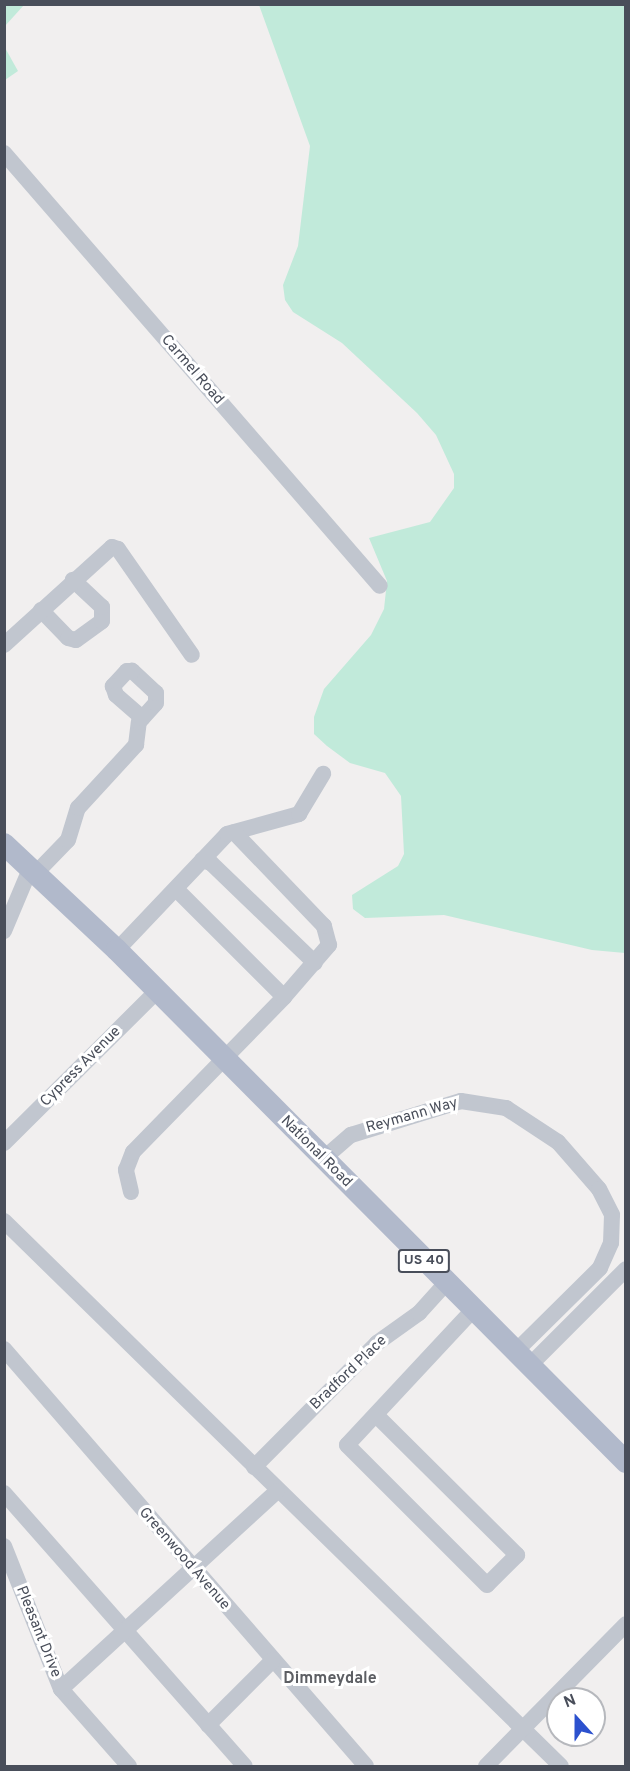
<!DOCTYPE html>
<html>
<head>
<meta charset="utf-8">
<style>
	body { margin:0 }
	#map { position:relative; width:630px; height:1771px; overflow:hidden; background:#f1efef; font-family:Overpass,sans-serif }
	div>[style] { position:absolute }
	.green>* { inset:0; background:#c1eada }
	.minor>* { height:16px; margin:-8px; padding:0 8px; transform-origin:8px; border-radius:8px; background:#c1c6cf }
	.major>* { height:22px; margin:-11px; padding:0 11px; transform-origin:11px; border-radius:11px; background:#b1b9cb }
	span { translate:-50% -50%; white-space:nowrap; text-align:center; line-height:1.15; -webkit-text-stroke:6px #fff; paint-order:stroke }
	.shield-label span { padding:2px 4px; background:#fff; border:2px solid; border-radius:4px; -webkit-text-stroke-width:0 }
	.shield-label { font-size:14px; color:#494e5a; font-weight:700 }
	.street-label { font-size:15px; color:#494e5a }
	.neighbourhood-label { font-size:16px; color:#5c5e63; font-weight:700 }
	.frame { position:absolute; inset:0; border:6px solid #494e5a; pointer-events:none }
	.north { position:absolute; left:546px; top:1687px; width:60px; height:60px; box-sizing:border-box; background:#fff; border:2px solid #b6b8bd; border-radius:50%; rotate:339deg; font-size:16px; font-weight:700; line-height:24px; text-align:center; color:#494e5a }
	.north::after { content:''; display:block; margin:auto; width:21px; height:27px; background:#2c51ce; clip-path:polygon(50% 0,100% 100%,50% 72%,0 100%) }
</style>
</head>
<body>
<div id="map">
	<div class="green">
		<div style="clip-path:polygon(5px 4px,24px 5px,5px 26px,4px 5px)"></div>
		<div style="clip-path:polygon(259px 5px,625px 5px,625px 953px,592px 950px,444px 915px,365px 918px,353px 909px,352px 895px,398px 866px,404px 854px,401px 796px,385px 773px,350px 763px,327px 746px,314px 734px,314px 717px,324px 689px,371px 635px,384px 609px,387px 581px,369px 538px,430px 522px,454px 488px,454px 474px,436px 435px,417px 413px,342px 343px,293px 312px,285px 300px,283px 285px,298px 246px,310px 146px)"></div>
		<div style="clip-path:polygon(4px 46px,18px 71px,5px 80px,4px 80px)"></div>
	</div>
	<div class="minor">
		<div style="left:4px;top:153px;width:573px;rotate:49.03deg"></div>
		<div style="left:41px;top:610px;width:39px;rotate:46deg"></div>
		<div style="left:68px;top:638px;width:8px;rotate:14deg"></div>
		<div style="left:76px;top:640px;width:32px;rotate:-36deg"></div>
		<div style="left:102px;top:621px;width:14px;rotate:-90deg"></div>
		<div style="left:102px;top:607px;width:40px;rotate:-137deg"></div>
		<div style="left:4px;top:645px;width:146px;rotate:-42.2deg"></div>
		<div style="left:112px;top:547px;width:6px;rotate:18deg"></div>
		<div style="left:118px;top:549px;width:129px;rotate:55.1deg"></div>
		<div style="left:202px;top:860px;width:9px;rotate:18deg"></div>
		<div style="left:211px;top:863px;width:144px;rotate:43.9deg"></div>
		<div style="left:35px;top:874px;width:47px;rotate:-45.9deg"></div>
		<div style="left:68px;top:840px;width:34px;rotate:-73deg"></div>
		<div style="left:78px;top:808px;width:86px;rotate:-47.4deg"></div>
		<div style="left:136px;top:745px;width:23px;rotate:-83deg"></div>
		<div style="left:139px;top:722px;width:25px;rotate:-48deg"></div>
		<div style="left:156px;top:703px;width:10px;rotate:-90deg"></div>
		<div style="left:156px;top:693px;width:33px;rotate:-137deg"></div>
		<div style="left:132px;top:671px;width:5px;rotate:180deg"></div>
		<div style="left:127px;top:671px;width:21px;rotate:133deg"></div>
		<div style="left:113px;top:686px;width:9px;rotate:72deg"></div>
		<div style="left:116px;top:695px;width:35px;rotate:41deg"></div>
		<div style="left:176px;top:889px;width:153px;rotate:45deg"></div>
		<div style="left:4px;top:931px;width:67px;rotate:-67.2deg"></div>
		<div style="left:117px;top:950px;width:160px;rotate:-46.5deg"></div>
		<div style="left:227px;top:834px;width:75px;rotate:-15.5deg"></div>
		<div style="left:299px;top:814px;width:47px;rotate:-59deg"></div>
		<div style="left:4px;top:1143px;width:216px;rotate:-44.8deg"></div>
		<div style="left:323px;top:1159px;width:37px;rotate:-41deg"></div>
		<div style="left:351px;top:1135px;width:115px;rotate:-17.2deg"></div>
		<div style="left:461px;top:1101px;width:46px;rotate:8.8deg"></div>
		<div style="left:506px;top:1108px;width:62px;rotate:33.2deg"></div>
		<div style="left:558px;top:1142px;width:62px;rotate:48.9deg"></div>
		<div style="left:599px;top:1189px;width:29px;rotate:63deg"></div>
		<div style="left:612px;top:1215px;width:28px;rotate:92deg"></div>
		<div style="left:611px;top:1243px;width:27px;rotate:114deg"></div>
		<div style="left:600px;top:1268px;width:120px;rotate:135.3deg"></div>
		<div style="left:131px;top:1192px;width:23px;rotate:-103deg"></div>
		<div style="left:126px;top:1170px;width:19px;rotate:-69deg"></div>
		<div style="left:133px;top:1152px;width:216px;rotate:-45.7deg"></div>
		<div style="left:284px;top:997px;width:69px;rotate:-49.1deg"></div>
		<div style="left:329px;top:945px;width:20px;rotate:-105deg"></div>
		<div style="left:324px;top:926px;width:130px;rotate:-133.8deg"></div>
		<div style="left:4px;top:1221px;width:779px;rotate:44.38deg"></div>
		<div style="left:4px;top:1349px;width:552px;rotate:49.04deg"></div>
		<div style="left:529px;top:1366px;width:137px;rotate:-45deg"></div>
		<div style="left:376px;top:1415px;width:199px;rotate:44.8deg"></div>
		<div style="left:517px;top:1555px;width:42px;rotate:135deg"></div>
		<div style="left:487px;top:1585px;width:198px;rotate:-135deg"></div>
		<div style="left:347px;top:1445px;width:185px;rotate:-47deg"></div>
		<div style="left:254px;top:1467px;width:175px;rotate:-45.2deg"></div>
		<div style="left:377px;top:1343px;width:52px;rotate:-35.5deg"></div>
		<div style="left:419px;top:1313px;width:40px;rotate:-48deg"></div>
		<div style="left:4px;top:1493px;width:364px;rotate:48.6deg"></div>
		<div style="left:4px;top:1546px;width:154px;rotate:68.3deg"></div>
		<div style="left:61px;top:1689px;width:103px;rotate:48.6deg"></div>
		<div style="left:61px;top:1689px;width:293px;rotate:-42.5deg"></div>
		<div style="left:208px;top:1725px;width:92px;rotate:-45deg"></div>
		<div style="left:486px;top:1766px;width:199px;rotate:-45.4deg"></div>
	</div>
	<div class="major">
		<div style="left:4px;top:844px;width:155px;rotate:43.2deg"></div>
		<div style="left:117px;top:950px;width:722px;rotate:45.17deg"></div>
	</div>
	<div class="shield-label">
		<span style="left:424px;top:1261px">US 40</span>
	</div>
	<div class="street-label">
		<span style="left:192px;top:370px;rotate:49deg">Carmel Road</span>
		<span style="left:81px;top:1067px;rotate:-45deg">Cypress Avenue</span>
		<span style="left:412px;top:1116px;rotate:-16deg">Reymann Way</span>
		<span style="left:316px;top:1152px;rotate:45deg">National Road</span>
		<span style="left:349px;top:1373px;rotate:-44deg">Bradford Place</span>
		<span style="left:184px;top:1559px;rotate:49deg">Greenwood Avenue</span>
		<span style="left:38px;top:1632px;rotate:68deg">Pleasant Drive</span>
	</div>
	<div class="neighbourhood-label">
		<span style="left:330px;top:1679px">Dimmeydale</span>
	</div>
	<div class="frame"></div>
	<div class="north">N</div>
</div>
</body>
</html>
